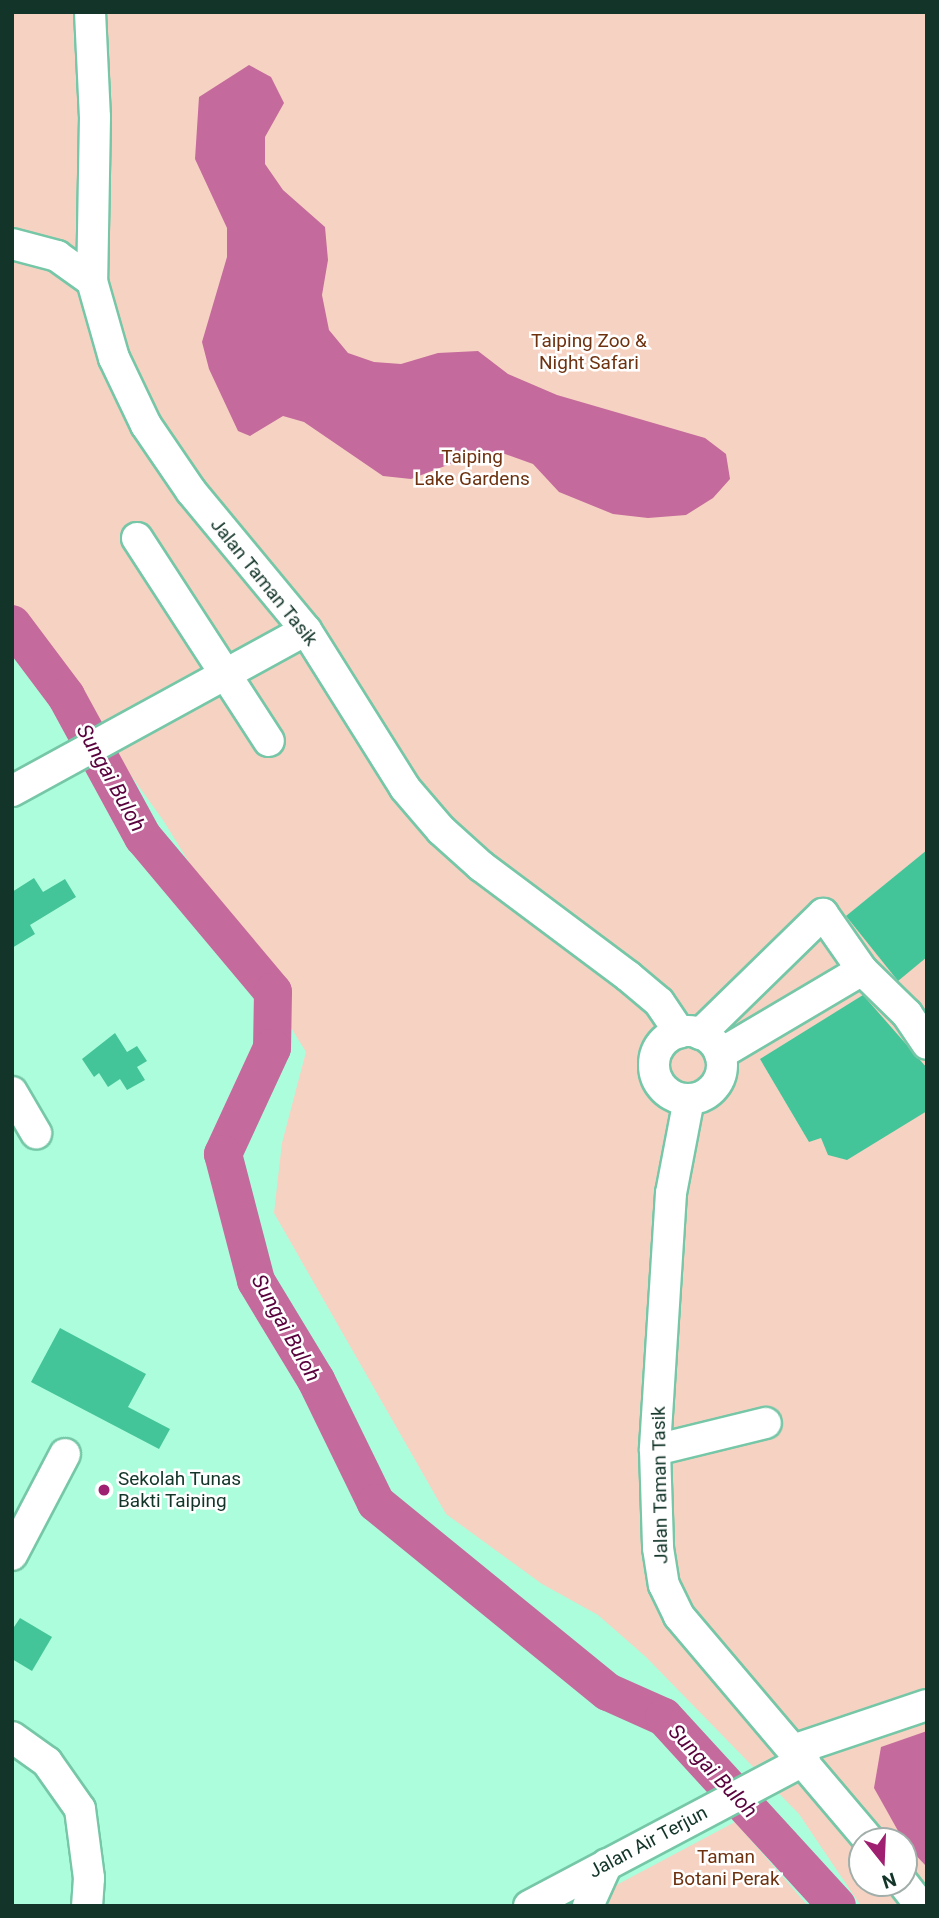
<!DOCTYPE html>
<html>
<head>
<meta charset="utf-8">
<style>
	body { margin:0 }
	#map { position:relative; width:939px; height:1918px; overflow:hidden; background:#acfddc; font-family:Roboto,sans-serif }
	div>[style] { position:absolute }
	.green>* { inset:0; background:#f6d2c2 }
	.water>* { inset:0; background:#c46a9c }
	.river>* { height:38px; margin:-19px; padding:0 19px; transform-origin:19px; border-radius:19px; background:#c46a9c }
	.building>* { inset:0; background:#44c599 }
	.roads { filter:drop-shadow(2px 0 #76c7a7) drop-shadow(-2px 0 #76c7a7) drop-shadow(0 2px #76c7a7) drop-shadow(0 -2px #76c7a7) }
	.minor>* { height:30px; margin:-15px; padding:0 15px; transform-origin:15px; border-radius:15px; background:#fff }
	.minor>.ring { margin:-15px; padding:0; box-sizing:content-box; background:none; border:30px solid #fff; border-radius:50% }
	.dots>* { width:19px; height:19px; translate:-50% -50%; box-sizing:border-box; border:4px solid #fff; border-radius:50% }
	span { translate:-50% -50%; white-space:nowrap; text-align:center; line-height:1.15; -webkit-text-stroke:5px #fff; paint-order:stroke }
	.park-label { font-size:19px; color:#6e3210 }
	.street-label { font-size:19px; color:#133529 }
	.poi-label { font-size:19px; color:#133529 }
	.left { translate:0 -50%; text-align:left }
	.water-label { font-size:21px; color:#59023d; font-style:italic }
	.frame { position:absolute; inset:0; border:14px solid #133529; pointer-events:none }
	.north { position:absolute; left:848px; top:1827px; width:70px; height:70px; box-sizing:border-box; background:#fff; border:2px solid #a1aea9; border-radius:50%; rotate:162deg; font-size:19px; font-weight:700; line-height:28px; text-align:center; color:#133529 }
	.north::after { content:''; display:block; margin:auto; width:24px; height:32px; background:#9f1f71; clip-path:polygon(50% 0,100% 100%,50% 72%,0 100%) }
</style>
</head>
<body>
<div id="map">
	<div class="green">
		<div style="clip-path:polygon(evenodd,12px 12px,927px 12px,927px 1906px,861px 1906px,799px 1814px,646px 1657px,598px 1615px,542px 1584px,446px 1514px,274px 1213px,282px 1143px,306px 1052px,163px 820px,12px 610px,12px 12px,862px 1841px,904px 1841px,904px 1883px,862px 1883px,862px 1841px)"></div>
		<div style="clip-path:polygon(735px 1822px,808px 1906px,577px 1906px)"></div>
	</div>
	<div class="water">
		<div style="clip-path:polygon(249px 65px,271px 77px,284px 103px,265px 137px,265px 164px,283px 190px,325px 227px,328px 260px,322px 295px,329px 330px,348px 353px,374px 362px,401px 364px,438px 353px,478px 351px,508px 374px,557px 395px,705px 438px,726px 454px,730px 479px,713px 498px,686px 515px,648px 518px,613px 514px,559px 492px,533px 464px,505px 454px,484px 451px,411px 479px,383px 476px,304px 422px,283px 416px,250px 436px,238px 431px,209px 369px,202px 342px,227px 257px,227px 228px,195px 159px,199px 97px)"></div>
		<div style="clip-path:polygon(927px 1731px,927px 1867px,906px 1845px,874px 1788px,881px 1747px)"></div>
	</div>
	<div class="river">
		<div style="left:12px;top:624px;width:90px;rotate:53.1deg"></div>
		<div style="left:66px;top:696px;width:161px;rotate:61.4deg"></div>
		<div style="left:143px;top:837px;width:202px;rotate:50deg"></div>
		<div style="left:273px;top:992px;width:56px;rotate:91deg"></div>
		<div style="left:272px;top:1048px;width:117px;rotate:114.8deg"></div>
		<div style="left:223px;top:1154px;width:131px;rotate:75.4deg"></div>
		<div style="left:256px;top:1281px;width:116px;rotate:58.8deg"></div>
		<div style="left:316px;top:1380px;width:137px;rotate:64deg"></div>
		<div style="left:376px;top:1503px;width:299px;rotate:39.2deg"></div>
		<div style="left:608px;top:1692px;width:61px;rotate:24.1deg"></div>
		<div style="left:664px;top:1717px;width:256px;rotate:47.5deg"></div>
	</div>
	<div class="building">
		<div style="clip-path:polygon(927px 850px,927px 957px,898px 981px,846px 916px)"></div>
		<div style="clip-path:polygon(34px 878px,43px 892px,65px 879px,76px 897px,30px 925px,35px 934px,12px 948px,12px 892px)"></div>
		<div style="clip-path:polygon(863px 995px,927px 1068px,927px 1111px,847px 1160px,828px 1155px,821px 1138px,809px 1142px,760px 1059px)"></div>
		<div style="clip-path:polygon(115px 1033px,127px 1052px,137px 1046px,147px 1061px,137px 1067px,145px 1080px,127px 1090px,120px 1079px,108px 1087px,99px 1073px,94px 1077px,82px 1059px)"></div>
		<div style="clip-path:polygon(60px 1328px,146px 1374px,128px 1407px,170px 1429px,159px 1449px,31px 1382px)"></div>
		<div style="clip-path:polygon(20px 1618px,52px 1637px,32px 1671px,12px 1659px,12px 1630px)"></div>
	</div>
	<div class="roads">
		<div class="minor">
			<div style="left:90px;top:12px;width:105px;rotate:87.3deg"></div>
			<div style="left:95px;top:117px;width:164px;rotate:91deg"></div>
			<div style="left:92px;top:281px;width:80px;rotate:74.1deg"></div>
			<div style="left:114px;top:358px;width:74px;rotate:64.5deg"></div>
			<div style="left:146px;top:425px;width:80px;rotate:55.7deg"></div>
			<div style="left:191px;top:491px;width:180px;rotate:50.4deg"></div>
			<div style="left:306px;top:630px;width:186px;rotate:57.9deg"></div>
			<div style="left:405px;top:788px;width:55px;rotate:49.4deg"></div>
			<div style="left:441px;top:830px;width:54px;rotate:42deg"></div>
			<div style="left:481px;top:866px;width:184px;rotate:36.8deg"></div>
			<div style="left:628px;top:976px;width:40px;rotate:40deg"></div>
			<div style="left:659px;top:1002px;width:37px;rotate:56deg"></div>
			<div style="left:12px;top:244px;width:47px;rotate:14.9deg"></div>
			<div style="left:57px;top:256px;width:43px;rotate:35.5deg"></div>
			<div style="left:137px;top:538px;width:242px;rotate:57deg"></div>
			<div style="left:12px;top:791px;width:335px;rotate:-28.7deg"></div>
			<div class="ring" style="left:654px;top:1031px;width:38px;height:38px"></div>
			<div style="left:700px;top:1034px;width:172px;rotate:-44.3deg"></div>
			<div style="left:823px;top:914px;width:68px;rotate:55.1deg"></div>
			<div style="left:720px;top:1054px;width:165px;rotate:-30.6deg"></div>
			<div style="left:862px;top:970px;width:63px;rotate:44.4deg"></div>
			<div style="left:907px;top:1014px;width:36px;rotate:56deg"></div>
			<div style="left:12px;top:1092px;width:48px;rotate:59.7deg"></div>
			<div style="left:689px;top:1099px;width:96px;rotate:100.8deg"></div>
			<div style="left:671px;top:1193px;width:257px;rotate:93.6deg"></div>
			<div style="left:655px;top:1450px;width:98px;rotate:88.2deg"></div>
			<div style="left:658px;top:1548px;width:37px;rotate:81deg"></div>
			<div style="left:664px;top:1585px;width:34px;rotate:64deg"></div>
			<div style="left:679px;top:1616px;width:295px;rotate:49.7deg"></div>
			<div style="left:655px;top:1450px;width:114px;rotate:-13.7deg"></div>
			<div style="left:12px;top:1555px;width:114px;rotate:-62.3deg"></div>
			<div style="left:12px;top:1737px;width:43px;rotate:35.5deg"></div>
			<div style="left:47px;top:1762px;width:57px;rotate:54.9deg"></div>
			<div style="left:80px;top:1809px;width:70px;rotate:82.6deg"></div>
			<div style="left:89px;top:1878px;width:28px;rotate:94deg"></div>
			<div style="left:796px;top:1749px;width:138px;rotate:-18.6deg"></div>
			<div style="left:903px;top:1883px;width:29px;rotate:52deg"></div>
			<div style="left:529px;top:1906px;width:312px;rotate:-27.9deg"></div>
			<div style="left:588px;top:1906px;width:46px;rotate:-65.7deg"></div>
		</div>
	</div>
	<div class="dots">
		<div style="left:104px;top:1490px;background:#9f1f71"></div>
	</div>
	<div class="park-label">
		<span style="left:589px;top:352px">Taiping Zoo &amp;<br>Night Safari</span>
		<span style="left:472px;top:468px">Taiping<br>Lake Gardens</span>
		<span style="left:726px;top:1868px">Taman<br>Botani Perak</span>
	</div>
	<div class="street-label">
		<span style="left:264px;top:582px;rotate:51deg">Jalan Taman Tasik</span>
		<span style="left:660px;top:1485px;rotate:-91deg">Jalan Taman Tasik</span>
		<span style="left:648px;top:1842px;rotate:-28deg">Jalan Air Terjun</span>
	</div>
	<div class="poi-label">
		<span class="left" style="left:118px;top:1490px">Sekolah Tunas<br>Bakti Taiping</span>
	</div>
	<div class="water-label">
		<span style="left:111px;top:778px;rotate:61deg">Sungai Buloh</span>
		<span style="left:286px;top:1328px;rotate:61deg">Sungai Buloh</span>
		<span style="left:713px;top:1771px;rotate:47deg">Sungai Buloh</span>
	</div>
	<div class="frame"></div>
	<div class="north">N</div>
</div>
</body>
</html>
